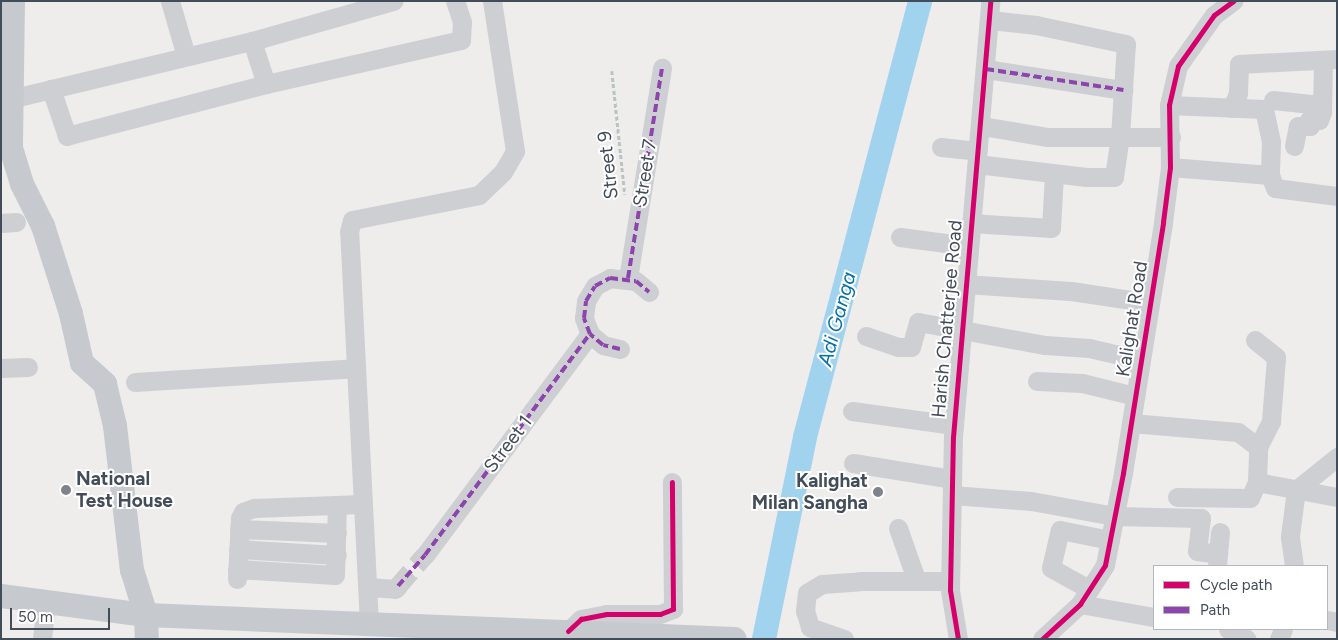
<!DOCTYPE html>
<html>
<head>
<meta charset="utf-8">
<style>
	body { margin:0 }
	#map { position:relative; width:1338px; height:640px; overflow:hidden; background:#eeedec; font-family:Figtree,sans-serif }
	div>[style] { position:absolute }
	.river>* { height:24px; margin:-12px; padding:0 12px; transform-origin:12px; border-radius:12px; background:#a2d3ee }
	.minor-tunnel>* { height:19px; margin-top:-9.5px; transform-origin:0; background:repeating-linear-gradient(90deg,#cccdcf 0 19px,transparent 0 28px) }
	.path>* { height:2.5px; margin-top:-1.25px; transform-origin:0; background:repeating-linear-gradient(90deg,#b7c4c2 0 4px,transparent 0 6.5px) }
	.minor>* { height:19px; margin:-9.5px; padding:0 9.5px; transform-origin:9.5px; border-radius:9.5px; background:#cdcfd2 }
	.major>* { height:24px; margin:-12px; padding:0 12px; transform-origin:12px; border-radius:12px; background:#c6c9ce }
	.quiet>* { height:4px; margin-top:-2px; transform-origin:0; background:repeating-linear-gradient(90deg,#8e44ad 0 8px,transparent 0 12px) }
	.cycleway>* { height:5px; margin:-2.5px; padding:0 2.5px; transform-origin:2.5px; border-radius:2.5px; background:#d6006c }
	.dots>* { width:14px; height:14px; translate:-50% -50%; box-sizing:border-box; border:2px solid #fff; border-radius:50% }
	span { translate:-50% -50%; white-space:nowrap; text-align:center; line-height:1.15; -webkit-text-stroke:4px #fff; paint-order:stroke }
	.street-label { font-size:19px; color:#434c59 }
	.poi-label { font-size:19px; color:#434c59; font-weight:700 }
	.left { translate:0 -50%; text-align:left }
	.right { translate:-100% -50%; text-align:right }
	.water-label { font-size:20px; color:#0670a9; font-style:italic }
	.frame { position:absolute; inset:0; border:2px solid #434c59; pointer-events:none }
	.legend { position:absolute; left:1153px; top:565px; width:175px; height:65px; box-sizing:border-box; background:#fff; border:1px solid #b4b7bd; margin:0; padding:6px 9px; list-style:none; font-size:15px; color:#434c59 }
	.legend li { display:flex; align-items:center; gap:10px; height:25px }
	.legend b { width:25px; border:1px solid #b4b7bd }
	.scale { position:absolute; left:10px; top:608px; width:100px; height:22px; box-sizing:border-box; border:2px solid #434c59; border-top:0; padding-left:6px; font-size:15px; line-height:18px; white-space:nowrap; color:#434c59; -webkit-text-stroke:4px #fff; paint-order:stroke }
</style>
</head>
<body>
<div id="map">
	<div class="river">
		<div style="left:764px;top:639px;width:206px;rotate:-78.5deg"></div>
		<div style="left:805px;top:437px;width:451px;rotate:-75.2deg"></div>
	</div>
	<div class="minor-tunnel">
		<div style="left:398px;top:586px;width:41px;rotate:-48.9deg"></div>
	</div>
	<div class="path">
		<div style="left:612px;top:71px;width:124px;rotate:84deg"></div>
	</div>
	<div class="minor">
		<div style="left:170px;top:1px;width:57px;rotate:73.8deg"></div>
		<div style="left:252px;top:41px;width:147px;rotate:-15.8deg"></div>
		<div style="left:986px;top:69px;width:139px;rotate:8.7deg"></div>
		<div style="left:266px;top:84px;width:200px;rotate:-12.7deg"></div>
		<div style="left:461px;top:40px;width:18px;rotate:-87deg"></div>
		<div style="left:462px;top:22px;width:22px;rotate:-108deg"></div>
		<div style="left:10px;top:99px;width:249px;rotate:-13.5deg"></div>
		<div style="left:252px;top:41px;width:45px;rotate:72deg"></div>
		<div style="left:266px;top:84px;width:206px;rotate:165.4deg"></div>
		<div style="left:67px;top:136px;width:50px;rotate:-108.8deg"></div>
		<div style="left:1273px;top:100px;width:48px;rotate:5.9deg"></div>
		<div style="left:1169px;top:105px;width:95px;rotate:2.4deg"></div>
		<div style="left:1264px;top:109px;width:34px;rotate:78deg"></div>
		<div style="left:1271px;top:142px;width:33px;rotate:92deg"></div>
		<div style="left:1232px;top:108px;width:16px;rotate:-68deg"></div>
		<div style="left:1238px;top:93px;width:29px;rotate:-88deg"></div>
		<div style="left:1239px;top:64px;width:98px;rotate:-2.9deg"></div>
		<div style="left:982px;top:126px;width:67px;rotate:9.5deg"></div>
		<div style="left:1048px;top:137px;width:123px"></div>
		<div style="left:1294px;top:146px;width:20px;rotate:-79deg"></div>
		<div style="left:1298px;top:126px;width:12px"></div>
		<div style="left:1310px;top:126px;width:6px;rotate:-99deg"></div>
		<div style="left:1309px;top:120px;width:10px"></div>
		<div style="left:1319px;top:120px;width:9px;rotate:-69deg"></div>
		<div style="left:1322px;top:112px;width:52px;rotate:-88.9deg"></div>
		<div style="left:941px;top:147px;width:37px;rotate:6deg"></div>
		<div style="left:977px;top:164px;width:110px;rotate:6.8deg"></div>
		<div style="left:1086px;top:177px;width:28px"></div>
		<div style="left:1114px;top:177px;width:41px;rotate:-81.7deg"></div>
		<div style="left:1120px;top:136px;width:92px;rotate:-86.3deg"></div>
		<div style="left:1126px;top:44px;width:92px;rotate:-168.1deg"></div>
		<div style="left:1036px;top:25px;width:46px;rotate:-173.8deg"></div>
		<div style="left:1170px;top:167px;width:100px;rotate:4.6deg"></div>
		<div style="left:1270px;top:175px;width:14px;rotate:69deg"></div>
		<div style="left:1275px;top:188px;width:63px;rotate:7.4deg"></div>
		<div style="left:1px;top:223px;width:15px;rotate:-4deg"></div>
		<div style="left:970px;top:223px;width:81px;rotate:3.5deg"></div>
		<div style="left:1051px;top:228px;width:54px;rotate:-86.8deg"></div>
		<div style="left:900px;top:237px;width:69px;rotate:7.5deg"></div>
		<div style="left:628px;top:278px;width:213px;rotate:-80.8deg"></div>
		<div style="left:965px;top:284px;width:106px;rotate:3.8deg"></div>
		<div style="left:1071px;top:291px;width:80px;rotate:8.6deg"></div>
		<div style="left:866px;top:336px;width:34px;rotate:19deg"></div>
		<div style="left:898px;top:347px;width:13px"></div>
		<div style="left:911px;top:347px;width:26px;rotate:-74deg"></div>
		<div style="left:918px;top:322px;width:129px;rotate:10.3deg"></div>
		<div style="left:1045px;top:345px;width:44px;rotate:3.9deg"></div>
		<div style="left:1089px;top:348px;width:53px;rotate:13deg"></div>
		<div style="left:620px;top:349px;width:17px;rotate:-167deg"></div>
		<div style="left:603px;top:345px;width:17px;rotate:-140deg"></div>
		<div style="left:590px;top:334px;width:17px;rotate:-111deg"></div>
		<div style="left:584px;top:318px;width:17px;rotate:-83deg"></div>
		<div style="left:586px;top:301px;width:17px;rotate:-59deg"></div>
		<div style="left:595px;top:286px;width:17px;rotate:-28deg"></div>
		<div style="left:610px;top:278px;width:26px;rotate:7deg"></div>
		<div style="left:636px;top:281px;width:17px;rotate:40deg"></div>
		<div style="left:1px;top:368px;width:27px;rotate:-2deg"></div>
		<div style="left:1037px;top:381px;width:45px;rotate:2.5deg"></div>
		<div style="left:1082px;top:383px;width:55px;rotate:13.8deg"></div>
		<div style="left:135px;top:382px;width:220px;rotate:-3.6deg"></div>
		<div style="left:852px;top:411px;width:103px;rotate:7.8deg"></div>
		<div style="left:1131px;top:423px;width:107px;rotate:4.8deg"></div>
		<div style="left:1238px;top:432px;width:25px;rotate:37deg"></div>
		<div style="left:853px;top:463px;width:100px;rotate:9.2deg"></div>
		<div style="left:1257px;top:482px;width:81px;rotate:10.6deg"></div>
		<div style="left:952px;top:495px;width:79px;rotate:4.3deg"></div>
		<div style="left:1031px;top:501px;width:84px;rotate:10.2deg"></div>
		<div style="left:1114px;top:516px;width:87px;rotate:1.3deg"></div>
		<div style="left:1201px;top:518px;width:33px;rotate:97deg"></div>
		<div style="left:1197px;top:551px;width:21px;rotate:8deg"></div>
		<div style="left:1177px;top:497px;width:73px;rotate:0.8deg"></div>
		<div style="left:1250px;top:498px;width:17px;rotate:-66deg"></div>
		<div style="left:1257px;top:482px;width:35px;rotate:-88deg"></div>
		<div style="left:1258px;top:447px;width:29px;rotate:-63deg"></div>
		<div style="left:1271px;top:421px;width:64px;rotate:-85.5deg"></div>
		<div style="left:1276px;top:357px;width:27px;rotate:-141deg"></div>
		<div style="left:898px;top:528px;width:54px;rotate:70.6deg"></div>
		<div style="left:239px;top:529px;width:98px;rotate:2.3deg"></div>
		<div style="left:238px;top:549px;width:99px;rotate:3.5deg"></div>
		<div style="left:425px;top:555px;width:276px;rotate:-53.3deg"></div>
		<div style="left:1217px;top:566px;width:34px;rotate:-85deg"></div>
		<div style="left:1294px;top:566px;width:30px;rotate:-98deg"></div>
		<div style="left:1290px;top:536px;width:46px;rotate:-82.6deg"></div>
		<div style="left:1296px;top:490px;width:53px;rotate:-38.8deg"></div>
		<div style="left:237px;top:569px;width:98px;rotate:3.5deg"></div>
		<div style="left:335px;top:575px;width:70px;rotate:-88.4deg"></div>
		<div style="left:237px;top:579px;width:61px;rotate:-87.2deg"></div>
		<div style="left:240px;top:518px;width:7px;rotate:-63deg"></div>
		<div style="left:243px;top:512px;width:12px;rotate:-20deg"></div>
		<div style="left:254px;top:508px;width:108px;rotate:-2.1deg"></div>
		<div style="left:368px;top:587px;width:27px;rotate:4deg"></div>
		<div style="left:395px;top:589px;width:4px;rotate:-45deg"></div>
		<div style="left:1089px;top:589px;width:43px;rotate:-151.1deg"></div>
		<div style="left:1051px;top:568px;width:39px;rotate:-77deg"></div>
		<div style="left:1060px;top:530px;width:51px;rotate:11.3deg"></div>
		<div style="left:1080px;top:604px;width:75px;rotate:10deg"></div>
		<div style="left:1327px;top:620px;width:10px;rotate:11deg"></div>
		<div style="left:369px;top:623px;width:392px;rotate:-92.9deg"></div>
		<div style="left:349px;top:232px;width:12px;rotate:-76deg"></div>
		<div style="left:352px;top:220px;width:129px;rotate:-11.1deg"></div>
		<div style="left:479px;top:195px;width:33px;rotate:-44deg"></div>
		<div style="left:503px;top:172px;width:24px;rotate:-60deg"></div>
		<div style="left:515px;top:151px;width:152px;rotate:-98.7deg"></div>
		<div style="left:1228px;top:629px;width:21px;rotate:28deg"></div>
		<div style="left:568px;top:631px;width:18px;rotate:-43deg"></div>
		<div style="left:581px;top:619px;width:26px;rotate:-11deg"></div>
		<div style="left:607px;top:614px;width:53px"></div>
		<div style="left:660px;top:614px;width:14px;rotate:-21deg"></div>
		<div style="left:673px;top:609px;width:127px;rotate:-90.5deg"></div>
		<div style="left:42px;top:639px;width:29px;rotate:-84deg"></div>
		<div style="left:844px;top:639px;width:36px;rotate:-161deg"></div>
		<div style="left:810px;top:627px;width:17px;rotate:-107deg"></div>
		<div style="left:805px;top:611px;width:18px;rotate:-84deg"></div>
		<div style="left:807px;top:593px;width:17px;rotate:-31deg"></div>
		<div style="left:822px;top:584px;width:39px;rotate:-4deg"></div>
		<div style="left:861px;top:581px;width:89px"></div>
		<div style="left:958px;top:639px;width:50px;rotate:-99.3deg"></div>
		<div style="left:950px;top:590px;width:153px;rotate:-88.9deg"></div>
		<div style="left:953px;top:437px;width:438px;rotate:-85.1deg"></div>
		<div style="left:1042px;top:639px;width:52px;rotate:-42.6deg"></div>
		<div style="left:1080px;top:604px;width:46px;rotate:-57.3deg"></div>
		<div style="left:1105px;top:565px;width:94px;rotate:-78.9deg"></div>
		<div style="left:1123px;top:473px;width:254px;rotate:-80.9deg"></div>
		<div style="left:1163px;top:222px;width:55px;rotate:-82.7deg"></div>
		<div style="left:1170px;top:167px;width:62px;rotate:-90.9deg"></div>
		<div style="left:1169px;top:105px;width:40px;rotate:-77deg"></div>
		<div style="left:1178px;top:66px;width:62px;rotate:-54.8deg"></div>
		<div style="left:1214px;top:15px;width:24px;rotate:-36deg"></div>
		<div style="left:1279px;top:639px;width:11px;rotate:-68deg"></div>
	</div>
	<div class="major">
		<div style="left:13px;top:1px;width:147px;rotate:90.8deg"></div>
		<div style="left:11px;top:148px;width:38px;rotate:73deg"></div>
		<div style="left:22px;top:184px;width:47px;rotate:63.4deg"></div>
		<div style="left:43px;top:226px;width:92px;rotate:72.3deg"></div>
		<div style="left:71px;top:314px;width:50px;rotate:77.3deg"></div>
		<div style="left:82px;top:363px;width:31px;rotate:42deg"></div>
		<div style="left:105px;top:384px;width:43px;rotate:76.6deg"></div>
		<div style="left:115px;top:426px;width:145px;rotate:83.3deg"></div>
		<div style="left:132px;top:570px;width:47px;rotate:72.7deg"></div>
		<div style="left:146px;top:615px;width:24px;rotate:88deg"></div>
		<div style="left:1px;top:596px;width:146px;rotate:7.5deg"></div>
		<div style="left:146px;top:615px;width:589px;rotate:2.33deg"></div>
	</div>
	<div class="quiet">
		<div style="left:986px;top:69px;width:139px;rotate:8.7deg"></div>
		<div style="left:628px;top:278px;width:213px;rotate:-80.8deg"></div>
		<div style="left:620px;top:349px;width:17px;rotate:-167deg"></div>
		<div style="left:603px;top:345px;width:17px;rotate:-140deg"></div>
		<div style="left:590px;top:334px;width:17px;rotate:-111deg"></div>
		<div style="left:584px;top:318px;width:17px;rotate:-83deg"></div>
		<div style="left:586px;top:301px;width:17px;rotate:-59deg"></div>
		<div style="left:595px;top:286px;width:17px;rotate:-28deg"></div>
		<div style="left:610px;top:278px;width:26px;rotate:7deg"></div>
		<div style="left:636px;top:281px;width:17px;rotate:40deg"></div>
		<div style="left:398px;top:586px;width:41px;rotate:-48.9deg"></div>
		<div style="left:425px;top:555px;width:276px;rotate:-53.3deg"></div>
	</div>
	<div class="cycleway">
		<div style="left:568px;top:631px;width:18px;rotate:-43deg"></div>
		<div style="left:581px;top:619px;width:26px;rotate:-11deg"></div>
		<div style="left:607px;top:614px;width:53px"></div>
		<div style="left:660px;top:614px;width:14px;rotate:-21deg"></div>
		<div style="left:673px;top:609px;width:127px;rotate:-90.5deg"></div>
		<div style="left:958px;top:639px;width:50px;rotate:-99.3deg"></div>
		<div style="left:950px;top:590px;width:153px;rotate:-88.9deg"></div>
		<div style="left:953px;top:437px;width:438px;rotate:-85.1deg"></div>
		<div style="left:1042px;top:639px;width:52px;rotate:-42.6deg"></div>
		<div style="left:1080px;top:604px;width:46px;rotate:-57.3deg"></div>
		<div style="left:1105px;top:565px;width:94px;rotate:-78.9deg"></div>
		<div style="left:1123px;top:473px;width:254px;rotate:-80.9deg"></div>
		<div style="left:1163px;top:222px;width:55px;rotate:-82.7deg"></div>
		<div style="left:1170px;top:167px;width:62px;rotate:-90.9deg"></div>
		<div style="left:1169px;top:105px;width:40px;rotate:-77deg"></div>
		<div style="left:1178px;top:66px;width:62px;rotate:-54.8deg"></div>
		<div style="left:1214px;top:15px;width:24px;rotate:-36deg"></div>
	</div>
	<div class="dots">
		<div style="left:66px;top:490px;background:#7f848c"></div>
		<div style="left:878px;top:492px;background:#7f848c"></div>
	</div>
	<div class="street-label">
		<span style="left:608px;top:165px;rotate:-96deg">Street 9</span>
		<span style="left:645px;top:173px;rotate:-81deg">Street 7</span>
		<span style="left:947px;top:319px;rotate:-85deg">Harish Chatterjee Road</span>
		<span style="left:1132px;top:319px;rotate:-81deg">Kalighat Road</span>
		<span style="left:508px;top:444px;rotate:-53deg">Street 1</span>
	</div>
	<div class="poi-label">
		<span class="left" style="left:76px;top:490px">National<br>Test House</span>
		<span class="right" style="left:868px;top:492px">Kalighat<br>Milan Sangha</span>
	</div>
	<div class="water-label">
		<span style="left:837px;top:319px;rotate:-75deg">Adi Ganga</span>
	</div>
	<div class="frame"></div>
	<ul class="legend">
	<li><b style="height:6px;background:#d6006c"></b>Cycle path</li>
	<li><b style="height:6px;background:#8e44ad"></b>Path</li>
	</ul>
	<div class="scale">50 m</div>
</div>
</body>
</html>
